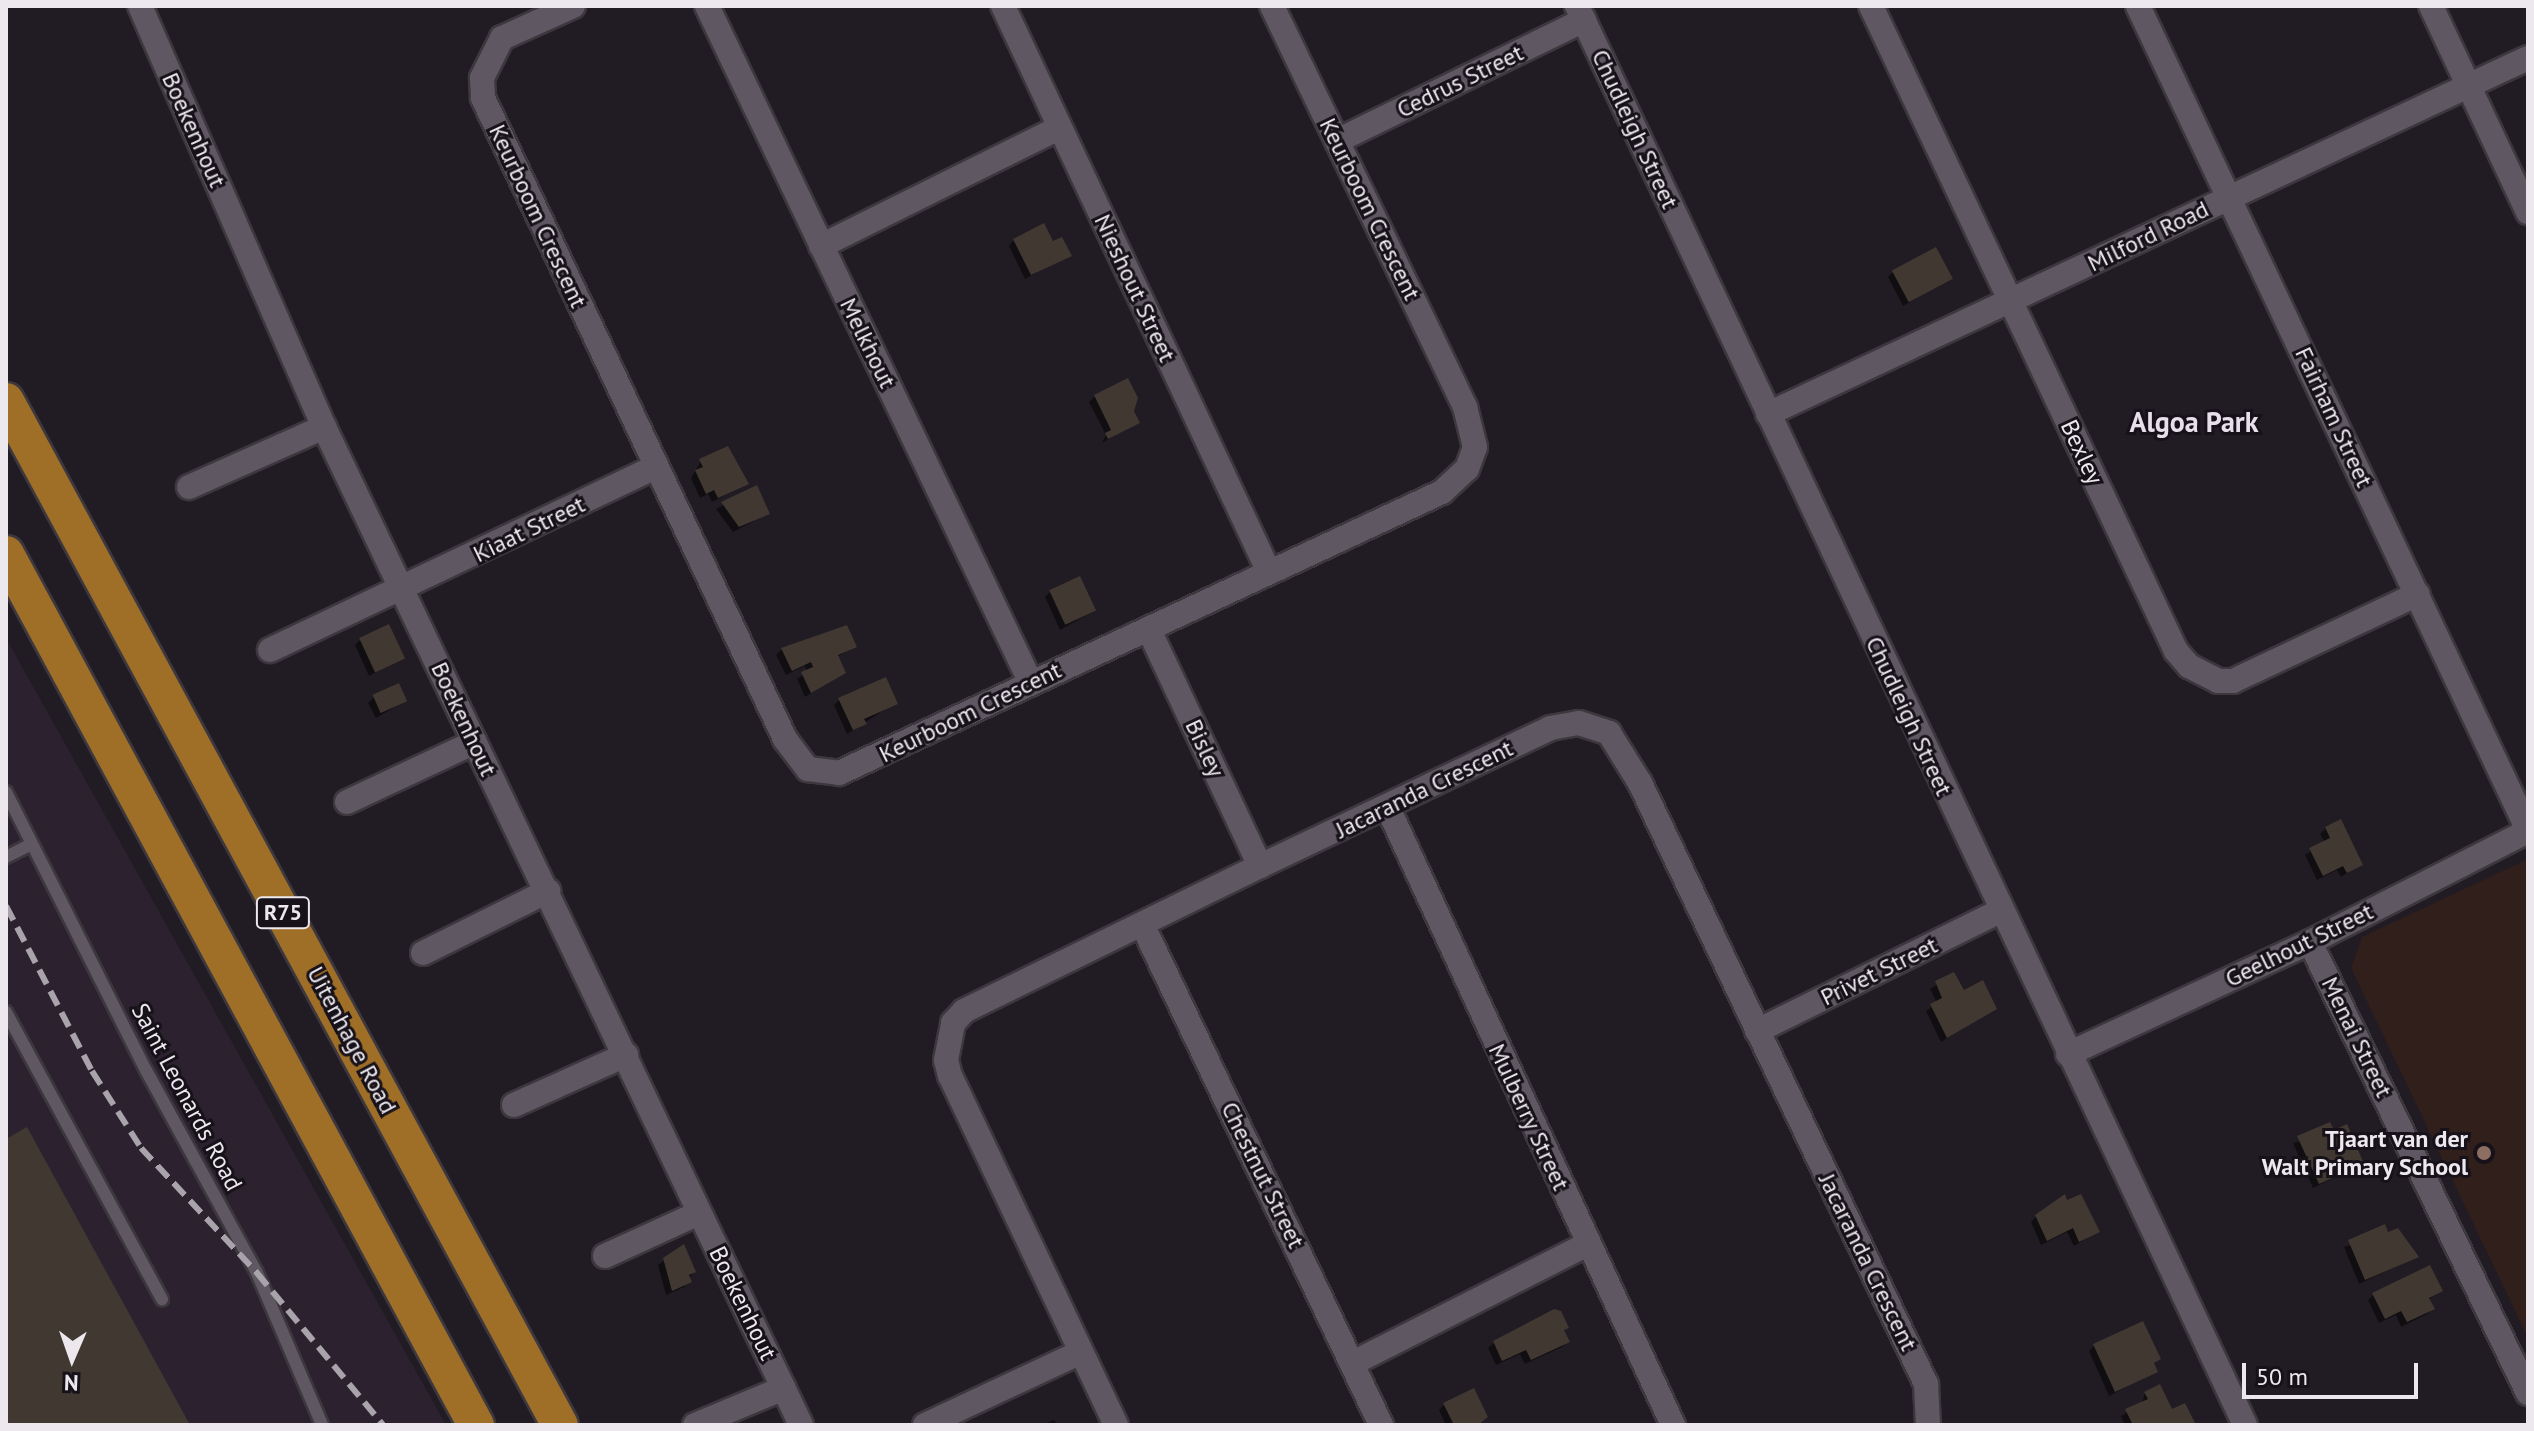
<!DOCTYPE html>
<html>
<head>
<meta charset="utf-8">
<style>
	body { margin:0 }
	#map { position:relative; width:2534px; height:1431px; overflow:hidden; background:#211b23; font-family:"PT Sans",sans-serif }
	div>[style] { position:absolute }
	.built>* { inset:0; background:#2c222f }
	.education>* { inset:0; background:#311f1b }
	.shadow>* { inset:0; background:#0007 }
	.building>* { inset:0; background:#413931; transform-origin:0 0 }
	.roads { filter:drop-shadow(2px 0 #3c383e) drop-shadow(-2px 0 #3c383e) drop-shadow(0 2px #3c383e) drop-shadow(0 -2px #3c383e) }
	.lane>* { height:12px; margin:-6px; padding:0 6px; transform-origin:6px; border-radius:6px; background:#5f5862 }
	.street>* { height:24px; margin:-12px; padding:0 12px; transform-origin:12px; border-radius:12px; background:#5f5862 }
	.primary>* { height:36px; margin:-18px; padding:0 18px; transform-origin:18px; border-radius:18px; background:#9f6e27 }
	.rail>* { height:6px; margin-top:-3px; transform-origin:0; background:repeating-linear-gradient(90deg,#a9a4ab 0 16px,transparent 0 24px) }
	.dots>* { width:22px; height:22px; translate:-50% -50%; box-sizing:border-box; border:4px solid #171219; border-radius:50% }
	span { translate:-50% -50%; white-space:nowrap; text-align:center; line-height:1.15; -webkit-text-stroke:6px #171219; paint-order:stroke }
	.shield-label span { padding:2px 6px; background:#171219; border:2px solid; border-radius:6px; -webkit-text-stroke-width:0 }
	.shield-label { font-size:22px; color:#ece8ee; font-weight:700 }
	.street-label { font-size:24px; color:#ece8ee }
	.poi-label { font-size:24px; color:#ece8ee; font-weight:700 }
	.right { translate:-100% -50%; text-align:right }
	.quarter-label { font-size:28px; color:#e7dfea; font-weight:700 }
	.frame { position:absolute; inset:0; border:8px solid #ece8ee; pointer-events:none }
	.north { position:absolute; left:32px; top:1319px; width:80px; height:80px; -webkit-text-stroke:6px #171219; paint-order:stroke; rotate:182deg; font-size:22px; font-weight:700; line-height:32px; text-align:center; color:#ece8ee }
	.north::after { content:''; display:block; margin:auto; width:28px; height:36px; background:#ece8ee; clip-path:polygon(50% 0,100% 100%,50% 72%,0 100%) }
	.scale { position:absolute; left:2242px; top:1363px; width:176px; height:36px; box-sizing:border-box; border:4px solid #ece8ee; border-top:0; padding-left:10px; font-size:24px; line-height:28px; white-space:nowrap; color:#ece8ee; -webkit-text-stroke:6px #171219; paint-order:stroke }
</style>
</head>
<body>
<div id="map">
	<div class="built">
		<div style="clip-path:polygon(6px 638px,446px 1425px,6px 1425px)"></div>
	</div>
	<div class="education">
		<div style="clip-path:polygon(2528px 859px,2528px 1338px,2351px 968px,2362px 937px)"></div>
	</div>
	<div class="shadow">
		<div style="clip-path:polygon(1014px 240px,1052px 244px,1069px 255px,1025px 279px,1009px 246px)"></div>
		<div style="clip-path:polygon(1894px 271px,1950px 279px,1903px 306px,1888px 277px)"></div>
		<div style="clip-path:polygon(1095px 396px,1132px 411px,1138px 422px,1102px 443px,1106px 435px,1089px 402px)"></div>
		<div style="clip-path:polygon(701px 461px,746px 484px,712px 502px,708px 494px,700px 498px,691px 478px)"></div>
		<div style="clip-path:polygon(756px 488px,768px 514px,733px 532px,716px 509px)"></div>
		<div style="clip-path:polygon(1050px 592px,1094px 611px,1060px 630px,1045px 597px)"></div>
		<div style="clip-path:polygon(360px 640px,402px 658px,369px 676px,355px 645px)"></div>
		<div style="clip-path:polygon(854px 646px,837px 657px,844px 672px,805px 697px,797px 679px,807px 672px,805px 666px,786px 675px,776px 655px,782px 649px)"></div>
		<div style="clip-path:polygon(374px 697px,405px 701px,376px 718px,368px 703px)"></div>
		<div style="clip-path:polygon(839px 700px,895px 703px,847px 734px,834px 705px)"></div>
		<div style="clip-path:polygon(2326px 828px,2361px 864px,2341px 877px,2337px 870px,2317px 880px,2305px 855px,2325px 842px,2320px 834px)"></div>
		<div style="clip-path:polygon(1953px 974px,1963px 993px,1995px 1009px,1941px 1042px,1926px 1011px,1937px 1003px,1930px 989px)"></div>
		<div style="clip-path:polygon(2333px 1132px,2362px 1164px,2313px 1188px,2293px 1143px)"></div>
		<div style="clip-path:polygon(2036px 1217px,2097px 1232px,2074px 1246px,2067px 1232px,2041px 1245px,2031px 1222px)"></div>
		<div style="clip-path:polygon(2387px 1235px,2416px 1257px,2359px 1284px,2344px 1247px)"></div>
		<div style="clip-path:polygon(683px 1247px,694px 1271px,684px 1287px,666px 1295px,658px 1265px)"></div>
		<div style="clip-path:polygon(2441px 1291px,2428px 1300px,2433px 1308px,2427px 1314px,2401px 1327px,2396px 1315px,2379px 1323px,2368px 1300px,2374px 1294px)"></div>
		<div style="clip-path:polygon(1554px 1312px,1567px 1342px,1562px 1347px,1525px 1364px,1520px 1354px,1496px 1365px,1488px 1348px,1494px 1343px)"></div>
		<div style="clip-path:polygon(2094px 1346px,2158px 1359px,2152px 1365px,2156px 1371px,2109px 1396px,2089px 1351px)"></div>
		<div style="clip-path:polygon(2145px 1393px,2171px 1412px,2194px 1425px,2125px 1425px,2121px 1416px,2142px 1404px)"></div>
		<div style="clip-path:polygon(1444px 1405px,1475px 1425px,1446px 1425px,1439px 1410px)"></div>
		<div style="clip-path:polygon(1054px 1420px,1057px 1425px,1043px 1425px)"></div>
	</div>
	<div class="building">
		<div style="clip-path:polygon(1044px 223px,1053px 241px,1062px 237px,1072px 256px,1031px 275px,1013px 239px)"></div>
		<div style="left:1936px;top:247px;width:36px;height:50px;rotate:62deg"></div>
		<div style="clip-path:polygon(1128px 378px,1138px 398px,1134px 411px,1140px 423px,1108px 439px,1105px 433px,1111px 430px,1094px 395px)"></div>
		<div style="clip-path:polygon(728px 446px,749px 484px,718px 498px,714px 490px,706px 494px,695px 470px,703px 467px,699px 459px)"></div>
		<div style="clip-path:polygon(757px 485px,770px 514px,739px 527px,721px 502px)"></div>
		<div style="left:1080px;top:576px;width:38px;height:34px;rotate:65deg"></div>
		<div style="left:389px;top:624px;width:38px;height:33px;rotate:65deg"></div>
		<div style="clip-path:polygon(847px 625px,857px 647px,838px 655px,846px 673px,811px 693px,801px 672px,813px 667px,811px 662px,792px 671px,781px 648px)"></div>
		<div style="clip-path:polygon(886px 677px,898px 704px,864px 719px,867px 724px,853px 730px,838px 698px)"></div>
		<div style="left:399px;top:683px;width:20px;height:29px;rotate:66deg"></div>
		<div style="clip-path:polygon(2341px 819px,2363px 865px,2347px 873px,2343px 866px,2323px 876px,2309px 848px,2330px 838px,2325px 827px)"></div>
		<div style="clip-path:polygon(1954px 972px,1964px 990px,1983px 980px,1997px 1009px,1947px 1038px,1930px 1004px,1942px 998px,1935px 981px)"></div>
		<div style="clip-path:polygon(2330px 1122px,2334px 1130px,2347px 1124px,2364px 1164px,2319px 1184px,2297px 1136px)"></div>
		<div style="clip-path:polygon(27px 1127px,190px 1425px,6px 1425px,6px 1139px)"></div>
		<div style="clip-path:polygon(2065px 1194px,2067px 1200px,2081px 1194px,2100px 1232px,2079px 1242px,2073px 1228px,2047px 1241px,2035px 1215px)"></div>
		<div style="clip-path:polygon(2385px 1224px,2388px 1232px,2398px 1228px,2419px 1257px,2365px 1280px,2348px 1240px)"></div>
		<div style="clip-path:polygon(684px 1244px,696px 1272px,689px 1275px,692px 1282px,672px 1291px,663px 1258px)"></div>
		<div style="clip-path:polygon(2430px 1265px,2443px 1291px,2429px 1298px,2435px 1309px,2407px 1322px,2401px 1311px,2385px 1319px,2372px 1293px)"></div>
		<div style="clip-path:polygon(1554px 1309px,1561px 1311px,1569px 1328px,1564px 1330px,1570px 1342px,1531px 1360px,1526px 1350px,1502px 1361px,1493px 1341px)"></div>
		<div style="clip-path:polygon(2143px 1321px,2161px 1359px,2154px 1363px,2158px 1372px,2115px 1392px,2093px 1344px)"></div>
		<div style="clip-path:polygon(2160px 1384px,2172px 1409px,2185px 1403px,2196px 1425px,2133px 1425px,2125px 1409px,2148px 1399px,2144px 1392px)"></div>
		<div style="clip-path:polygon(1474px 1388px,1488px 1417px,1478px 1425px,1454px 1425px,1443px 1403px)"></div>
	</div>
	<div class="roads">
		<div class="lane">
			<div style="left:6px;top:792px;width:313px;rotate:63.3deg"></div>
			<div style="left:147px;top:1072px;width:229px;rotate:61.3deg"></div>
			<div style="left:257px;top:1273px;width:165px;rotate:66.8deg"></div>
			<div style="left:6px;top:857px;width:29px;rotate:-27deg"></div>
			<div style="left:6px;top:1012px;width:327px;rotate:61.5deg"></div>
		</div>
		<div class="street">
			<div style="left:140px;top:6px;width:459px;rotate:66.4deg"></div>
			<div style="left:324px;top:427px;width:1106px;rotate:64.45deg"></div>
			<div style="left:573px;top:6px;width:78px;rotate:155.7deg"></div>
			<div style="left:502px;top:38px;width:45px;rotate:116.6deg"></div>
			<div style="left:482px;top:78px;width:20px;rotate:87deg"></div>
			<div style="left:483px;top:98px;width:709px;rotate:64.77deg"></div>
			<div style="left:785px;top:739px;width:38px;rotate:53deg"></div>
			<div style="left:808px;top:769px;width:31px;rotate:7deg"></div>
			<div style="left:839px;top:773px;width:665px;rotate:-24.99deg"></div>
			<div style="left:1442px;top:492px;width:34px;rotate:-43deg"></div>
			<div style="left:1467px;top:469px;width:23px;rotate:-70deg"></div>
			<div style="left:1475px;top:447px;width:41px;rotate:-104deg"></div>
			<div style="left:1465px;top:407px;width:445px;rotate:-115.7deg"></div>
			<div style="left:707px;top:6px;width:748px;rotate:64.43deg"></div>
			<div style="left:1003px;top:6px;width:623px;rotate:64.83deg"></div>
			<div style="left:1577px;top:6px;width:1568px;rotate:64.79deg"></div>
			<div style="left:1871px;top:6px;width:713px;rotate:64.69deg"></div>
			<div style="left:2176px;top:651px;width:20px;rotate:49deg"></div>
			<div style="left:2189px;top:666px;width:33px;rotate:27deg"></div>
			<div style="left:2218px;top:681px;width:15px"></div>
			<div style="left:2233px;top:681px;width:204px;rotate:-25.2deg"></div>
			<div style="left:2138px;top:6px;width:912px;rotate:64.67deg"></div>
			<div style="left:2431px;top:6px;width:228px;rotate:64.8deg"></div>
			<div style="left:1337px;top:141px;width:275px;rotate:-26.1deg"></div>
			<div style="left:821px;top:246px;width:266px;rotate:-26.4deg"></div>
			<div style="left:1768px;top:414px;width:839px;rotate:-25.1deg"></div>
			<div style="left:189px;top:487px;width:148px;rotate:-24deg"></div>
			<div style="left:1149px;top:630px;width:261px;rotate:64.8deg"></div>
			<div style="left:270px;top:650px;width:426px;rotate:-25.4deg"></div>
			<div style="left:347px;top:802px;width:141px;rotate:-25.1deg"></div>
			<div style="left:1388px;top:808px;width:680px;rotate:65.21deg"></div>
			<div style="left:1143px;top:926px;width:553px;rotate:64.5deg"></div>
			<div style="left:2310px;top:942px;width:501px;rotate:64.2deg"></div>
			<div style="left:423px;top:953px;width:140px;rotate:-26.4deg"></div>
			<div style="left:1757px;top:1031px;width:271px;rotate:-26.3deg"></div>
			<div style="left:2068px;top:1054px;width:267px;rotate:-24.8deg"></div>
			<div style="left:2310px;top:942px;width:245px;rotate:-27deg"></div>
			<div style="left:514px;top:1105px;width:123px;rotate:-24.1deg"></div>
			<div style="left:605px;top:1256px;width:103px;rotate:-24.6deg"></div>
			<div style="left:1353px;top:1363px;width:263px;rotate:-26.9deg"></div>
			<div style="left:695px;top:1425px;width:96px;rotate:-22.6deg"></div>
			<div style="left:925px;top:1425px;width:172px;rotate:-25.1deg"></div>
			<div style="left:1116px;top:1425px;width:386px;rotate:-115.4deg"></div>
			<div style="left:950px;top:1076px;width:16px;rotate:-104deg"></div>
			<div style="left:946px;top:1060px;width:38px;rotate:-79deg"></div>
			<div style="left:953px;top:1023px;width:16px;rotate:-47deg"></div>
			<div style="left:964px;top:1011px;width:330px;rotate:-26.1deg"></div>
			<div style="left:1260px;top:866px;width:321px;rotate:-25.4deg"></div>
			<div style="left:1550px;top:728px;width:29px;rotate:-10deg"></div>
			<div style="left:1579px;top:723px;width:32px;rotate:18deg"></div>
			<div style="left:1609px;top:733px;width:59px;rotate:58.2deg"></div>
			<div style="left:1640px;top:783px;width:666px;rotate:64.55deg"></div>
			<div style="left:1926px;top:1384px;width:41px;rotate:87.2deg"></div>
		</div>
		<div class="primary">
			<div style="left:6px;top:401px;width:1164px;rotate:61.59deg"></div>
			<div style="left:6px;top:554px;width:990px;rotate:61.65deg"></div>
		</div>
	</div>
	<div class="rail">
		<div style="left:6px;top:906px;width:186px;rotate:62.5deg"></div>
		<div style="left:92px;top:1071px;width:91px;rotate:57.5deg"></div>
		<div style="left:141px;top:1148px;width:171px;rotate:47.1deg"></div>
		<div style="left:257px;top:1273px;width:197px;rotate:50.3deg"></div>
	</div>
	<div class="dots">
		<div style="left:2484px;top:1153px;background:#8d6e63"></div>
	</div>
	<div class="shield-label">
		<span style="left:283px;top:913px">R75</span>
	</div>
	<div class="street-label">
		<span style="left:1460px;top:81px;rotate:-26deg">Cedrus Street</span>
		<span style="left:1635px;top:129px;rotate:65deg">Chudleigh Street</span>
		<span style="left:194px;top:130px;rotate:66deg">Boekenhout</span>
		<span style="left:1370px;top:209px;rotate:64deg">Keurboom Crescent</span>
		<span style="left:538px;top:216px;rotate:65deg">Keurboom Crescent</span>
		<span style="left:2148px;top:236px;rotate:-26deg">Milford Road</span>
		<span style="left:1135px;top:288px;rotate:65deg">Nieshout Street</span>
		<span style="left:868px;top:343px;rotate:64deg">Melkhout</span>
		<span style="left:2334px;top:417px;rotate:65deg">Fairham Street</span>
		<span style="left:2082px;top:452px;rotate:65deg">Bexley</span>
		<span style="left:529px;top:529px;rotate:-26deg">Kiaat Street</span>
		<span style="left:970px;top:712px;rotate:-26deg">Keurboom Crescent</span>
		<span style="left:1909px;top:716px;rotate:65deg">Chudleigh Street</span>
		<span style="left:464px;top:719px;rotate:65deg">Boekenhout</span>
		<span style="left:1205px;top:748px;rotate:65deg">Bisley</span>
		<span style="left:1424px;top:789px;rotate:-26deg">Jacaranda Crescent</span>
		<span style="left:2299px;top:945px;rotate:-26deg">Geelhout Street</span>
		<span style="left:1879px;top:971px;rotate:-26deg">Privet Street</span>
		<span style="left:2357px;top:1037px;rotate:64deg">Menai Street</span>
		<span style="left:352px;top:1040px;rotate:62deg">Uitenhage Road</span>
		<span style="left:187px;top:1097px;rotate:62deg">Saint Leonards Road</span>
		<span style="left:1529px;top:1117px;rotate:65deg">Mulberry Street</span>
		<span style="left:1263px;top:1175px;rotate:64deg">Chestnut Street</span>
		<span style="left:1868px;top:1262px;rotate:64deg">Jacaranda Crescent</span>
		<span style="left:743px;top:1303px;rotate:64deg">Boekenhout</span>
	</div>
	<div class="poi-label">
		<span class="right" style="left:2468px;top:1153px">Tjaart van der<br>Walt Primary School</span>
	</div>
	<div class="quarter-label">
		<span style="left:2194px;top:422px">Algoa Park</span>
	</div>
	<div class="frame"></div>
	<div class="north">N</div>
	<div class="scale">50 m</div>
</div>
</body>
</html>
